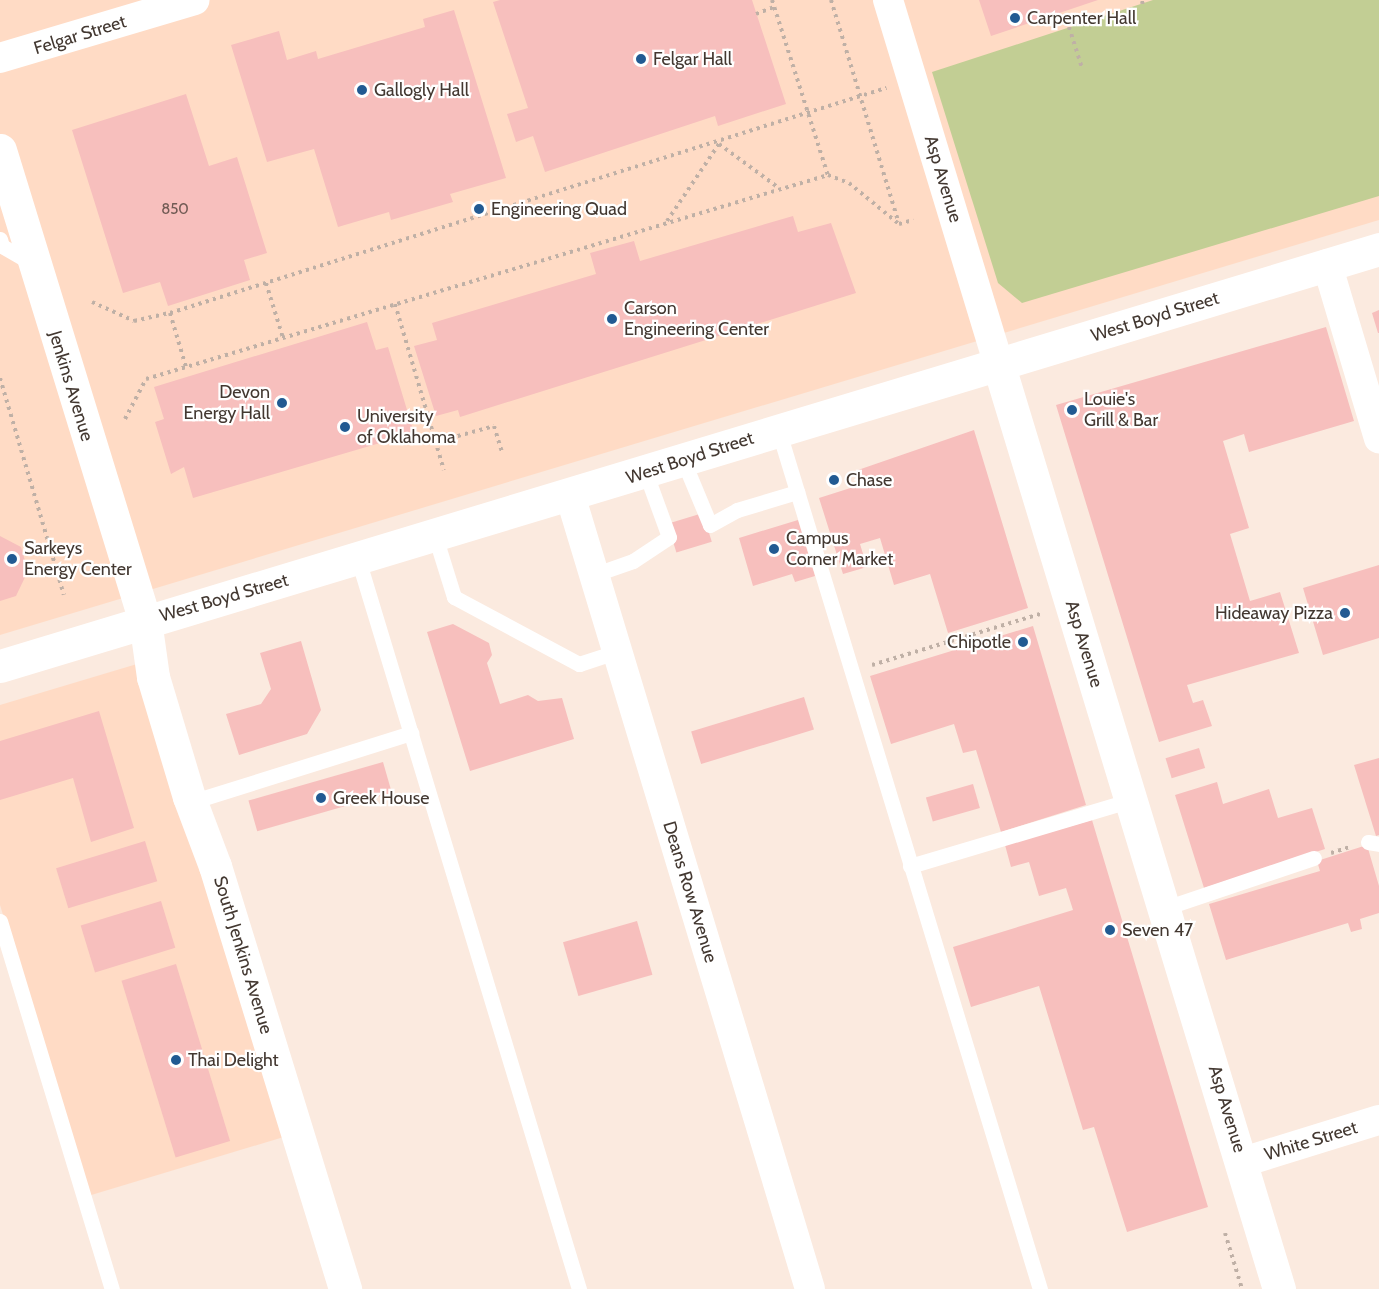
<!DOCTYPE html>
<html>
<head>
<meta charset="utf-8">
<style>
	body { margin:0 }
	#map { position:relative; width:1379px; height:1289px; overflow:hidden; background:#fbeadf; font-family:Cabin,sans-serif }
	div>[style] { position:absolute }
	.built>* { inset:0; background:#ffdbc5 }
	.green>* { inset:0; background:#c2ce94 }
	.building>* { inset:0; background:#f7bfbd; transform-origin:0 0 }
	.path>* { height:4px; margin-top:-2px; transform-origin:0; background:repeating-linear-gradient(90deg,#bfb0a6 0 3px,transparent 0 7.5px) }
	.service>* { height:15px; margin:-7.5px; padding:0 7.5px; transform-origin:7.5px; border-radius:7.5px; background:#fff }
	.minor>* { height:30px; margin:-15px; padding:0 15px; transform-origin:15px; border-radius:15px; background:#fff }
	.tertiary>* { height:33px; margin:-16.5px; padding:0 16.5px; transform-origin:16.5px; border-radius:16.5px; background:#fff }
	.dots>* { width:16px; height:16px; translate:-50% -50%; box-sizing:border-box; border:3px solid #fff; border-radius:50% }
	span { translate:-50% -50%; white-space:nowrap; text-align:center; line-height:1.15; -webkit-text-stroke:4.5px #fff; paint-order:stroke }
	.number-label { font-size:15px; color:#705a54 }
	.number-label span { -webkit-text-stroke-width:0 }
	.poi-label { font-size:18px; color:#433831 }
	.left { translate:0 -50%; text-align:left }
	.right { translate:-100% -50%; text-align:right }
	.street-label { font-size:18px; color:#433831 }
</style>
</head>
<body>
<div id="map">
	<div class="built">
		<div style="clip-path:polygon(0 0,1379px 0,1379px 220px,0 635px)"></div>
		<div style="clip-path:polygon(137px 664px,287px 1136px,88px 1196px,0 905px,0 705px)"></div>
	</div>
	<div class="green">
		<div style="clip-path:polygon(1153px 0,1379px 0,1379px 196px,1022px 303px,998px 283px,932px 72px)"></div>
	</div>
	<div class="building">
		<div style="clip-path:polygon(500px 0,752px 0,786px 104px,718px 126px,715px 116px,545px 172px,533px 136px,516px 142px,507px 114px,528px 108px,493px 2px)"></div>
		<div style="clip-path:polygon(979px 0,1098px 0,991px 36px)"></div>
		<div style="clip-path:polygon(454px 10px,506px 178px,450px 194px,453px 202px,391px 220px,389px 212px,338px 227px,314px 149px,267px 162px,231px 45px,279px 31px,287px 60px,316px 51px,318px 59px,425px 27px,423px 19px)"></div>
		<div style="clip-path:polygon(186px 94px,209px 166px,237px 157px,267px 253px,244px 260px,250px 280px,168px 306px,160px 282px,123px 293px,72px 130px)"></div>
		<div style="clip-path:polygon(793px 216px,798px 232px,831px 223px,856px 293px,460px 417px,458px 410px,436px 416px,414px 346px,437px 340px,432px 323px,596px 274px,590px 253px,634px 241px,640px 261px)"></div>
		<div style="clip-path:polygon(1379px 310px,1379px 333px,1378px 333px,1372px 313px)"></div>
		<div style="clip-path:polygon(367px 322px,376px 350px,388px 347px,414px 433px,193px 498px,184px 467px,171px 474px,155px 422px,164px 419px,154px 387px)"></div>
		<div style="clip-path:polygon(1326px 327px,1354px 421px,1249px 452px,1244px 434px,1223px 441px,1249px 528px,1230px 534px,1250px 601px,1280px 592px,1299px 653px,1187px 685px,1193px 703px,1203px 700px,1212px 726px,1159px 742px,1056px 405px)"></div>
		<div style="clip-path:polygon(974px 430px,1028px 608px,948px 633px,930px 574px,894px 585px,880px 538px,860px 544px,867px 567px,843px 574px,819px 498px,863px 484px,858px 470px)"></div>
		<div style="left:703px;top:513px;width:30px;height:37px;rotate:73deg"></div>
		<div style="clip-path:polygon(798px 520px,815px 576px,795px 582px,792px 574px,753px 586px,739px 538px)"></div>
		<div style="clip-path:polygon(0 536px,21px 547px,28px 571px,16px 596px,0 601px)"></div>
		<div style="clip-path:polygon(1379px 565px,1379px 638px,1323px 655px,1303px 588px)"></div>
		<div style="clip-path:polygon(453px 624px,489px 643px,492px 655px,487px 663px,500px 704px,528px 695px,538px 701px,562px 698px,574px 739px,470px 771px,427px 632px)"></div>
		<div style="clip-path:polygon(1033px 626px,1086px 805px,1001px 832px,976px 750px,963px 753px,954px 724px,891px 744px,870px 676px)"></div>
		<div style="clip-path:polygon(301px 641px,321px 710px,307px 734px,239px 755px,226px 714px,261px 704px,271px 689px,260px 653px)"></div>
		<div style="left:804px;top:697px;width:34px;height:118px;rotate:73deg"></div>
		<div style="clip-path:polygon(99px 711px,134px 828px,91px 842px,73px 778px,0 800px,0 741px)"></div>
		<div style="left:1199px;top:748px;width:21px;height:35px;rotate:73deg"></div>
		<div style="clip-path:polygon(1379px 758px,1379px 835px,1376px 836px,1354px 765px)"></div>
		<div style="left:383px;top:762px;width:32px;height:140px;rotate:74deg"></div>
		<div style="clip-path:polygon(1217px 782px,1223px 804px,1269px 789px,1278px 818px,1312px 808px,1325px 849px,1204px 888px,1175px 795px)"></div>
		<div style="left:973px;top:784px;width:25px;height:49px;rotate:74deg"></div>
		<div style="clip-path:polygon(1092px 820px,1208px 1207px,1127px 1232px,1094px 1127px,1083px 1130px,1039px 986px,971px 1007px,953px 947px,1073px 910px,1066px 888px,1039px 896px,1029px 862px,1011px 867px,1005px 845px)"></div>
		<div style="left:145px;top:841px;width:42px;height:93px;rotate:73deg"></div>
		<div style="clip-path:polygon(1367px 845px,1379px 886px,1379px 913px,1360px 919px,1362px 929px,1351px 932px,1348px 923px,1226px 960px,1209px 904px,1320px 871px,1317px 861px)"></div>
		<div style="left:161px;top:901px;width:49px;height:84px;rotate:73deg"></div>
		<div style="left:637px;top:921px;width:56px;height:77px;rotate:74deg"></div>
		<div style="left:176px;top:964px;width:185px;height:57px;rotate:73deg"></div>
	</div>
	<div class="path">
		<div style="left:772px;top:0;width:184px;rotate:72.3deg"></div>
		<div style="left:828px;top:175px;width:22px;rotate:21deg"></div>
		<div style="left:849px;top:183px;width:65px;rotate:39.4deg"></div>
		<div style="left:831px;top:0;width:230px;rotate:73.1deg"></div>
		<div style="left:1142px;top:4px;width:4px;rotate:-76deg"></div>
		<div style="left:756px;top:14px;width:19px;rotate:-21deg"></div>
		<div style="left:1069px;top:27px;width:43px;rotate:72.4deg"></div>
		<div style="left:667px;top:221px;width:93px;rotate:-56deg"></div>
		<div style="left:719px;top:144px;width:74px;rotate:36.3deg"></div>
		<div style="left:899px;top:224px;width:15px;rotate:-16deg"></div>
		<div style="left:266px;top:283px;width:58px;rotate:72.8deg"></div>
		<div style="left:92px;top:302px;width:46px;rotate:24.3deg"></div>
		<div style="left:134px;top:321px;width:37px;rotate:-13deg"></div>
		<div style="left:170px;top:313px;width:751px;rotate:-17.45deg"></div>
		<div style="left:395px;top:304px;width:173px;rotate:73.6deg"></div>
		<div style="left:170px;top:313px;width:56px;rotate:73.5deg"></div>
		<div style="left:0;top:378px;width:226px;rotate:73.6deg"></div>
		<div style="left:125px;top:419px;width:45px;rotate:-62.3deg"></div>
		<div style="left:146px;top:379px;width:712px;rotate:-16.65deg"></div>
		<div style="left:436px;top:442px;width:60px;rotate:-15.4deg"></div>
		<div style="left:494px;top:426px;width:28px;rotate:73deg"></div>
		<div style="left:872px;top:665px;width:179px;rotate:-16.9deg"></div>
		<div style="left:1331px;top:853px;width:20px;rotate:-18deg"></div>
		<div style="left:1225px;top:1233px;width:59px;rotate:73.1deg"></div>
	</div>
	<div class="service">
		<div style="left:0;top:239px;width:7px;rotate:74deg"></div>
		<div style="left:2px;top:246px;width:34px;rotate:30deg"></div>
		<div style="left:778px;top:429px;width:899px;rotate:73.06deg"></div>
		<div style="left:683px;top:460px;width:70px;rotate:67.4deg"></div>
		<div style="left:710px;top:525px;width:31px;rotate:-29deg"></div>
		<div style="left:737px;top:510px;width:63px;rotate:-16.7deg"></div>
		<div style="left:435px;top:536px;width:64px;rotate:72.7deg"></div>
		<div style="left:454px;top:597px;width:142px;rotate:28.2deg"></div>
		<div style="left:579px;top:664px;width:39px;rotate:-18deg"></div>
		<div style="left:358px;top:559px;width:763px;rotate:73.16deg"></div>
		<div style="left:593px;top:575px;width:42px;rotate:-19.3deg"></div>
		<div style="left:633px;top:561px;width:43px;rotate:-33.7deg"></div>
		<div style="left:669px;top:537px;width:70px;rotate:-110deg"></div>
		<div style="left:191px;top:802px;width:231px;rotate:-17.4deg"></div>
		<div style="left:1368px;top:842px;width:11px;rotate:10deg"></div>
		<div style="left:910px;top:866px;width:232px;rotate:-16.6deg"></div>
		<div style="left:1165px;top:908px;width:157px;rotate:-18.6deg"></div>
		<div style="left:0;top:921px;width:385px;rotate:73.1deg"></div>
	</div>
	<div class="minor">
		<div style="left:888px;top:0;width:379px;rotate:73.1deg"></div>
		<div style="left:0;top:58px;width:203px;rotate:-16.6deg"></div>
		<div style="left:1327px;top:264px;width:182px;rotate:73.4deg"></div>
		<div style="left:570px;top:495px;width:829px;rotate:73.18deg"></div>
		<div style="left:1243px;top:1162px;width:142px;rotate:-17.2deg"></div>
	</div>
	<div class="tertiary">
		<div style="left:0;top:150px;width:492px;rotate:72.9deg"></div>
		<div style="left:145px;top:620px;width:58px;rotate:82deg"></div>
		<div style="left:153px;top:677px;width:125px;rotate:73.3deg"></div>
		<div style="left:189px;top:797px;width:74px;rotate:69.4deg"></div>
		<div style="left:215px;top:866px;width:443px;rotate:72.9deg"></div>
		<div style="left:998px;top:363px;width:968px;rotate:73.12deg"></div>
		<div style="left:0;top:666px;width:1441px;rotate:-16.82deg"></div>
	</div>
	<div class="dots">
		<div style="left:1015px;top:18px;background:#225a92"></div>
		<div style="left:641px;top:59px;background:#225a92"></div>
		<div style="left:362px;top:90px;background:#225a92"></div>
		<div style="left:479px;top:209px;background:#225a92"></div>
		<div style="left:612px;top:319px;background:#225a92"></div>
		<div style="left:282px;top:403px;background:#225a92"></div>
		<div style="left:1072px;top:410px;background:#225a92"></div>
		<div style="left:345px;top:427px;background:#225a92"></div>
		<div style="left:834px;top:480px;background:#225a92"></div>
		<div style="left:774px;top:549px;background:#225a92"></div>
		<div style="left:12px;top:559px;background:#225a92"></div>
		<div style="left:1345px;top:613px;background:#225a92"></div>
		<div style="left:1023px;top:642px;background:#225a92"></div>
		<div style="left:321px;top:798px;background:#225a92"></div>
		<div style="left:1110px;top:930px;background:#225a92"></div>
		<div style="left:176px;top:1060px;background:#225a92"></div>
	</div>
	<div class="number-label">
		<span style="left:175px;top:210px">850</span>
	</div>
	<div class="poi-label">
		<span class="left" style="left:1027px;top:18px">Carpenter Hall</span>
		<span class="left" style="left:653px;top:59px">Felgar Hall</span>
		<span class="left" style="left:374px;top:90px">Gallogly Hall</span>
		<span class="left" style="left:491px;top:209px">Engineering Quad</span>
		<span class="left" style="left:624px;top:319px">Carson<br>Engineering Center</span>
		<span class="right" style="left:270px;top:403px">Devon<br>Energy Hall</span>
		<span class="left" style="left:1084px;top:410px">Louie's<br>Grill &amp; Bar</span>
		<span class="left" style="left:357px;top:427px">University<br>of Oklahoma</span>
		<span class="left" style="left:846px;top:480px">Chase</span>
		<span class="left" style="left:786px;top:549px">Campus<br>Corner Market</span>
		<span class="left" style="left:24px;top:559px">Sarkeys<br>Energy Center</span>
		<span class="right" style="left:1333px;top:613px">Hideaway Pizza</span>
		<span class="right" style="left:1011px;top:642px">Chipotle</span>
		<span class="left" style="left:333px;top:798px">Greek House</span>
		<span class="left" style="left:1122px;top:930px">Seven 47</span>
		<span class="left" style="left:188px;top:1060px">Thai Delight</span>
	</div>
	<div class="street-label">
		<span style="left:80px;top:35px;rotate:-17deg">Felgar Street</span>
		<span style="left:943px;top:179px;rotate:73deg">Asp Avenue</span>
		<span style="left:1155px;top:317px;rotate:-17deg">West Boyd Street</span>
		<span style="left:71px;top:386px;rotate:73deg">Jenkins Avenue</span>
		<span style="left:690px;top:458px;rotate:-18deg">West Boyd Street</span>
		<span style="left:224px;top:598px;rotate:-16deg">West Boyd Street</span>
		<span style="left:1084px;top:644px;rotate:73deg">Asp Avenue</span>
		<span style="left:690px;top:892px;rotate:73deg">Deans Row Avenue</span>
		<span style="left:243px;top:955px;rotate:73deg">South Jenkins Avenue</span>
		<span style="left:1227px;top:1109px;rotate:73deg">Asp Avenue</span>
		<span style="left:1311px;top:1141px;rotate:-17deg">White Street</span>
	</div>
</div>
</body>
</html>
